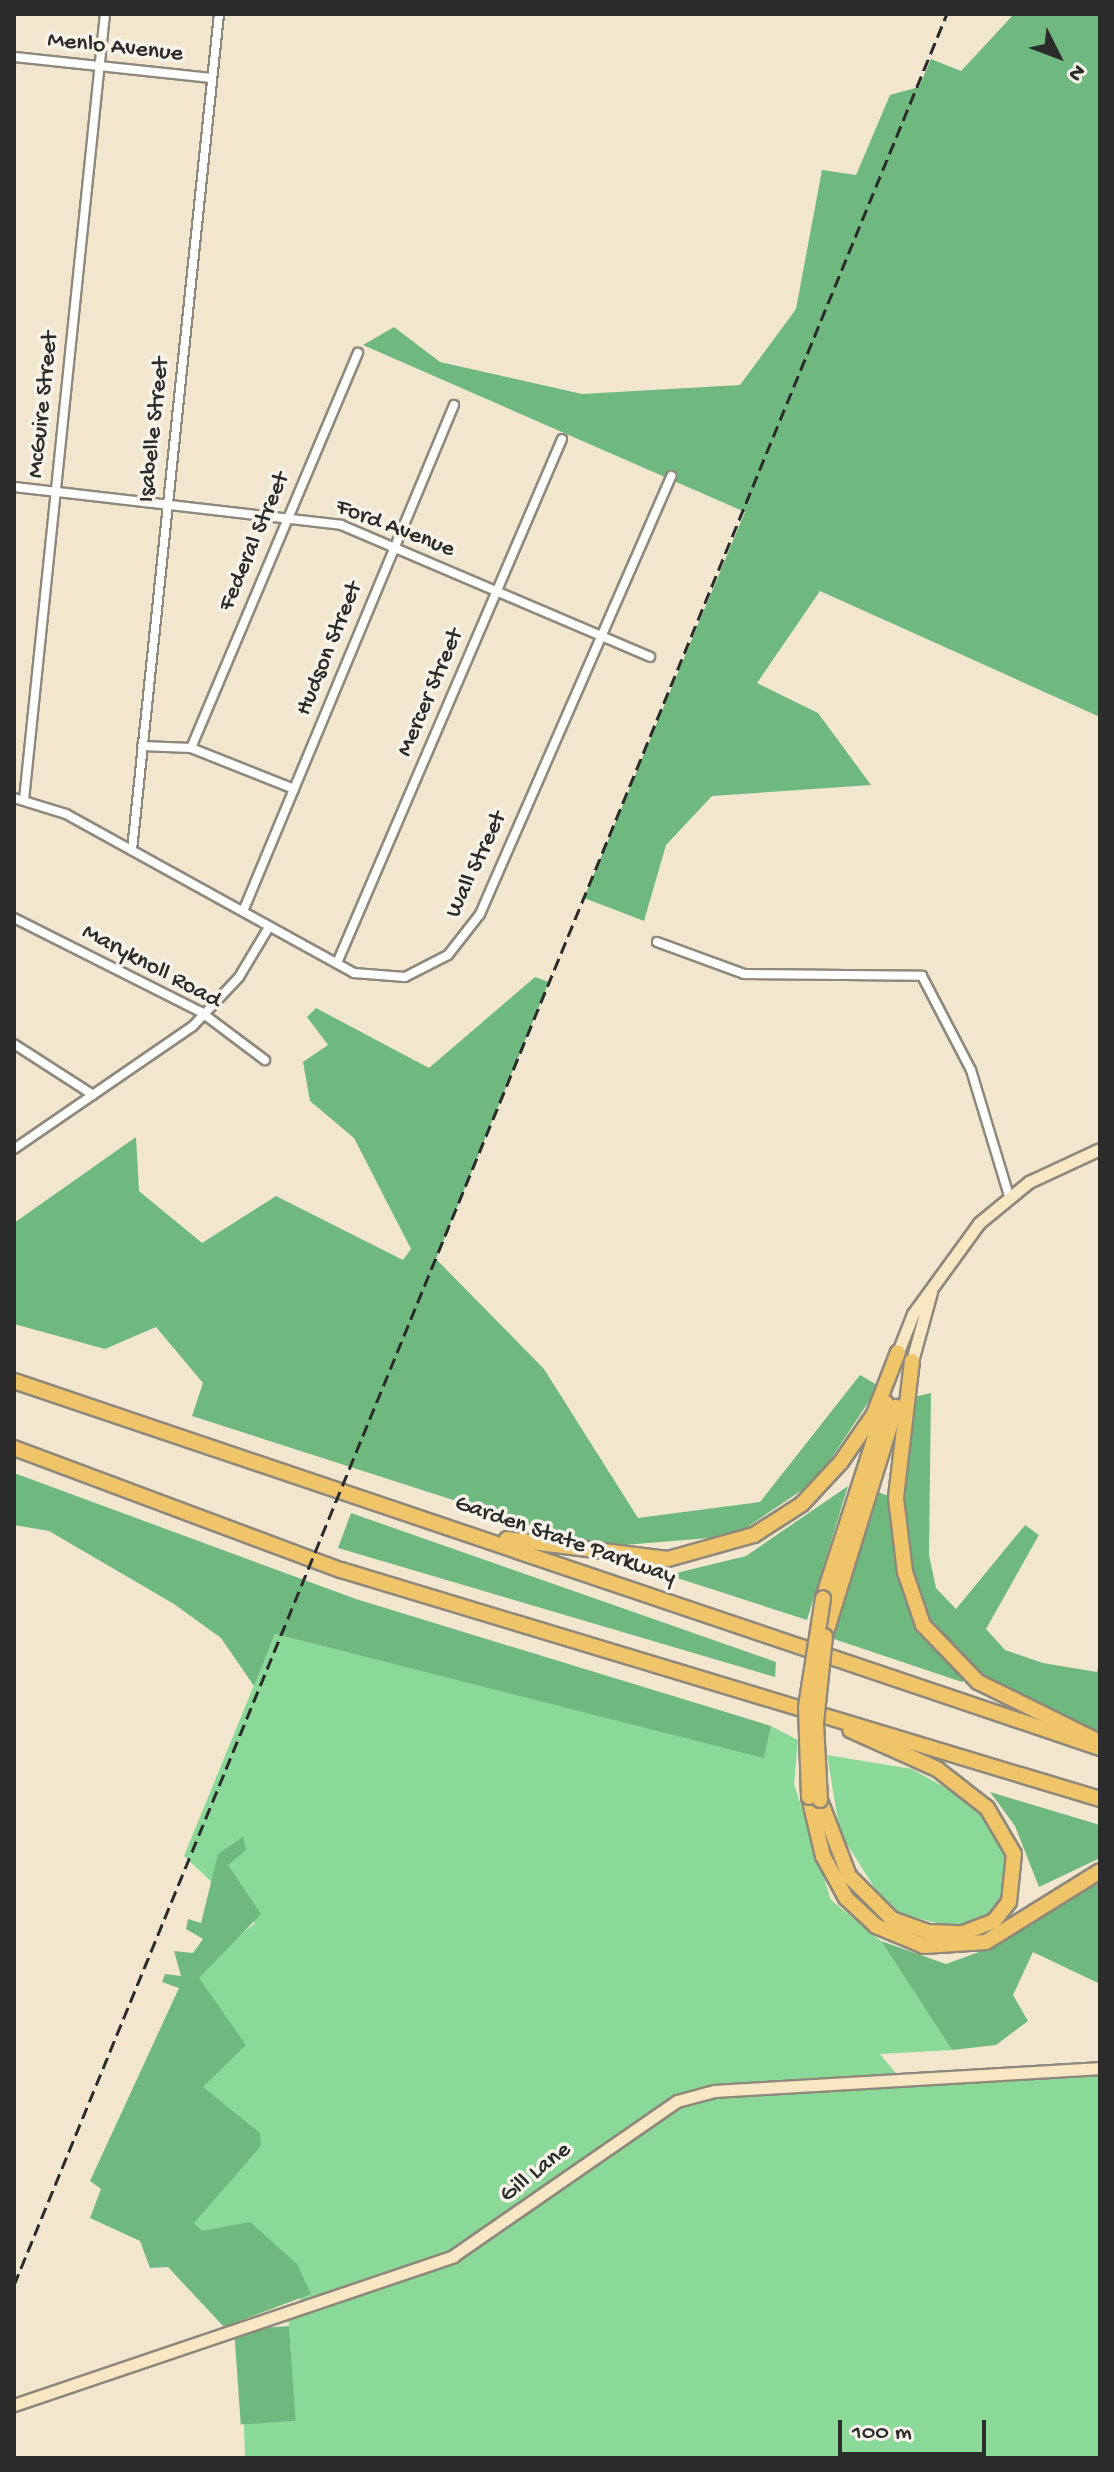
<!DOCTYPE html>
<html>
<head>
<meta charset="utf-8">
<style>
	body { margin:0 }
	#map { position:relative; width:1114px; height:2472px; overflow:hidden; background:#f3e6cf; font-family:"Gochi Hand",sans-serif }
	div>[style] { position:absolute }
	.green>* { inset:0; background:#8ad999 }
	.forest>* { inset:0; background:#6fb981; transform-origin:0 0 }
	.roads { filter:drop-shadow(2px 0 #8f887d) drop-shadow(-2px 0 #8f887d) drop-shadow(0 2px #8f887d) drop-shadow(0 -2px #8f887d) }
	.street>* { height:8px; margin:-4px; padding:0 4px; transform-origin:4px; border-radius:4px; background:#fff }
	.secondary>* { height:11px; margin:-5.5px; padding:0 5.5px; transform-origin:5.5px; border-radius:5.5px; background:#f9e7c3 }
	.highway>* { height:14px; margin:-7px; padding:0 7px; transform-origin:7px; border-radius:7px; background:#f0c469 }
	.rail>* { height:3px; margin-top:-1.5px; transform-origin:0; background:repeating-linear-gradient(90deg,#2b2b2b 0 12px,transparent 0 18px) }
	.bridges { filter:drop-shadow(2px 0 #8f887d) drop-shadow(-2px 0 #8f887d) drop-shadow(0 2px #8f887d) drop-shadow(0 -2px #8f887d) }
	.highway-bridge>* { height:14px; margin:-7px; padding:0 7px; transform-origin:7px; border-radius:7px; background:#f0c469 }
	span { translate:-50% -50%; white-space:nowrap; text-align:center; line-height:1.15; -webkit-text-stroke:7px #f7f3e8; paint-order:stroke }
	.street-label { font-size:24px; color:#2b2b2b }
	.frame { position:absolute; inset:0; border:16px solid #2b2b2b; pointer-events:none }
	.north { position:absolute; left:1018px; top:16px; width:80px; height:80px; -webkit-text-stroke:6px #f7f3e8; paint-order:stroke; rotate:132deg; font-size:22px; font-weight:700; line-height:32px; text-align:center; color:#2b2b2b }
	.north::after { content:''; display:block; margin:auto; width:28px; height:36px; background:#2b2b2b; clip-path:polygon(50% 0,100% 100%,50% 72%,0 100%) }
	.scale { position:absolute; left:838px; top:2420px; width:148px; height:36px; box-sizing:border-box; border:4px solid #2b2b2b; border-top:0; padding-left:10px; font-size:24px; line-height:28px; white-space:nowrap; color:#2b2b2b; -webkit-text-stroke:6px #f7f3e8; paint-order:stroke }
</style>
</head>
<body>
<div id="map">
	<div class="green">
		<div style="clip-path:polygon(275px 1634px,764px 1757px,771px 1726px,798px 1740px,794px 1784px,831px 1900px,881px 1941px,952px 2050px,880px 2054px,903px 2082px,1100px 2068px,1100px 2458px,245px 2458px,244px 2424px,295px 2420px,288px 2312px,302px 2304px,290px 2270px,204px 2246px,184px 2222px,192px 2090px,188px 1978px,255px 1923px,184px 1856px)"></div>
		<div style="clip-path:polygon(827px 1755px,912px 1769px,971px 1802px,1000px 1834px,1011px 1886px,994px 1913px,953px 1927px,889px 1911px,840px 1833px)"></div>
	</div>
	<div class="forest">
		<div style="clip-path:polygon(1014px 14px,1100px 14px,1100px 717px,820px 591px,757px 683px,818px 713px,871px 785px,712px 796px,666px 845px,644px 921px,584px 898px,745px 512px,363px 345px,394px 327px,440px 362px,582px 394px,740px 385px,796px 309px,822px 170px,856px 175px,890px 95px,919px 87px,931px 59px,961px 71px)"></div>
		<div style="clip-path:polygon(535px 977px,549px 982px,436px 1259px,544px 1369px,638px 1518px,760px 1502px,860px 1375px,879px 1386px,817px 1480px,734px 1536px,599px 1547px,192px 1416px,203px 1383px,156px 1327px,105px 1349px,14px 1324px,14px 1223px,136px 1137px,139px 1191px,202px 1243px,276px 1196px,403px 1260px,411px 1249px,354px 1138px,310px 1101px,303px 1062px,328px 1045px,307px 1017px,316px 1008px,429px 1068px)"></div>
		<div style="clip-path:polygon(931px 1393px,929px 1555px,936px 1588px,956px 1609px,1025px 1525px,1039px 1535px,986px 1629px,1005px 1650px,1043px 1663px,1097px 1672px,1100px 1658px,1100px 1742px,969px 1676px,962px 1682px,825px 1636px,869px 1489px,895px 1498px,905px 1399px)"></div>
		<div style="clip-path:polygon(14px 1473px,356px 1599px,771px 1726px,764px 1758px,275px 1634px,254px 1686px,221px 1638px,174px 1604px,49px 1531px,14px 1525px)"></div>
		<div style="clip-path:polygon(848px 1486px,807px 1620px,668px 1575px,746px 1556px)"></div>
		<div style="clip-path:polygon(351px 1513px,776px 1662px,775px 1677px,338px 1548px)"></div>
		<div style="clip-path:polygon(990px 1792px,1100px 1825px,1100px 1858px,1039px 1887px,1015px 1826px)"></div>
		<div style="clip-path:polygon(243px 1837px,246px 1850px,228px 1865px,261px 1914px,199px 1978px,246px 2045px,203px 2087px,260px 2133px,261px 2146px,194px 2223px,202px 2231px,250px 2222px,297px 2264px,311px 2294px,224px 2327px,168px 2267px,150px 2268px,140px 2241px,90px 2218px,101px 2189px,90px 2181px,179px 1988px,162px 1982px,165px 1974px,181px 1976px,174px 1951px,193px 1953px,203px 1939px,186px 1929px,188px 1919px,201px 1923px,218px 1854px)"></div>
		<div style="clip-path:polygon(1100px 1880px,1100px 1984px,1033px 1952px,1013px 1995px,1028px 2021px,996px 2045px,952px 2050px,881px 1941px,946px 1964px,998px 1945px)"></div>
		<div style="left:289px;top:2326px;width:95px;height:55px;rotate:86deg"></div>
	</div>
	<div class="roads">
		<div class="street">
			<div style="left:14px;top:57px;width:199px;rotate:6.1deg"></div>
			<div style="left:14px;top:487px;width:329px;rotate:6.6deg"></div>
			<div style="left:341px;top:525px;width:336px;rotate:23.1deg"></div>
			<div style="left:142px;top:746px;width:49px;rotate:2.3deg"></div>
			<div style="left:191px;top:748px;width:111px;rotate:21.7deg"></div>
			<div style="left:191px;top:748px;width:429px;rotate:-67.1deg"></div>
			<div style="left:14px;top:798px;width:54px;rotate:17.1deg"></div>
			<div style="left:66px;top:814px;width:329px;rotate:28.9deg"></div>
			<div style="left:354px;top:973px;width:51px;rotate:4.5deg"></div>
			<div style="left:405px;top:977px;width:48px;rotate:-27.1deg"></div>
			<div style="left:448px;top:955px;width:52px;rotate:-52deg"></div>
			<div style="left:480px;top:914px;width:478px;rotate:-66.4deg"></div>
			<div style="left:24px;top:800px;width:790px;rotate:-84.12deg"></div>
			<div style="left:132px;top:850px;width:841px;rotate:-84.06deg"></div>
			<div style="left:244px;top:909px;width:546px;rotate:-67.38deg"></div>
			<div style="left:14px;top:918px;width:209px;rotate:26.7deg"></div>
			<div style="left:201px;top:1012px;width:80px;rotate:36.9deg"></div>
			<div style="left:657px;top:942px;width:93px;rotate:20.2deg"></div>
			<div style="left:744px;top:974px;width:178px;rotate:0.6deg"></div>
			<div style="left:922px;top:976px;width:106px;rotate:62.5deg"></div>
			<div style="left:971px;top:1070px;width:132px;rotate:73.2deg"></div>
			<div style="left:337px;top:963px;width:570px;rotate:-66.76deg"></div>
			<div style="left:14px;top:1044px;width:94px;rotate:32.8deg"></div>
			<div style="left:14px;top:1149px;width:217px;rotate:-34.5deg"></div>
			<div style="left:193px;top:1026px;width:67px;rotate:-46.8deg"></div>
			<div style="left:239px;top:977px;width:58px;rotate:-59deg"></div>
		</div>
		<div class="secondary">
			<div style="left:898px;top:1352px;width:41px;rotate:-68.5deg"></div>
			<div style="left:913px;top:1314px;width:112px;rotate:-54deg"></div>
			<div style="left:979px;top:1223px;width:65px;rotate:-39.4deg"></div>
			<div style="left:1029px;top:1182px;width:78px;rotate:-24.9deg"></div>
			<div style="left:912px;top:1361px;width:72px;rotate:-74.6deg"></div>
			<div style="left:14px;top:2405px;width:464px;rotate:-18.7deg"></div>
			<div style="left:453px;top:2256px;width:272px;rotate:-34.7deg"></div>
			<div style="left:677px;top:2101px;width:39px;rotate:-15deg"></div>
			<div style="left:715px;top:2091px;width:386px;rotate:-3.4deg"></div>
		</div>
		<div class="highway">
			<div style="left:912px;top:1361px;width:138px;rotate:96.7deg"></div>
			<div style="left:896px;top:1498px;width:75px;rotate:83.1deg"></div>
			<div style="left:905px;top:1572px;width:56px;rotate:71.2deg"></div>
			<div style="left:923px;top:1625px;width:79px;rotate:46deg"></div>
			<div style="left:978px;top:1682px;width:134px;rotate:26.2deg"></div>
			<div style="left:14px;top:1381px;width:1146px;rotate:18.67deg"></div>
			<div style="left:14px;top:1448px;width:349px;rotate:20.5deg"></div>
			<div style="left:341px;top:1570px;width:793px;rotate:16.79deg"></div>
			<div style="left:507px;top:1539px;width:162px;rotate:7.1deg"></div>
			<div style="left:668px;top:1559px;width:89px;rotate:-15.6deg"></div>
			<div style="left:754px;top:1535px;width:57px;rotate:-32.9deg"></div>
			<div style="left:802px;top:1504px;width:57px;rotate:-47.1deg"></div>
			<div style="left:841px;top:1462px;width:58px;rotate:-55.5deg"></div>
			<div style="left:874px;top:1414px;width:66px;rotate:-68.8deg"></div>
			<div style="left:823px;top:1598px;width:205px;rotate:-72.1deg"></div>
			<div style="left:825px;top:1636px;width:240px;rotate:-72.8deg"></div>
			<div style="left:809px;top:1797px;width:61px;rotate:76.7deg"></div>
			<div style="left:823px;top:1856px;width:48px;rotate:61.3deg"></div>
			<div style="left:846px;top:1898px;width:41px;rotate:43deg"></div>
			<div style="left:876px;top:1926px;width:52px;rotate:22.6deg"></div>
			<div style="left:924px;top:1946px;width:62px;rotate:-3.7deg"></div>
			<div style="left:986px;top:1942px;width:134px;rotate:-31.9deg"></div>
			<div style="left:820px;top:1800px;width:81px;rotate:69.1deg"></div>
			<div style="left:849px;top:1876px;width:61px;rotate:45deg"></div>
			<div style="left:892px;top:1919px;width:37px;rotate:20deg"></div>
			<div style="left:927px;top:1932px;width:36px;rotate:2deg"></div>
			<div style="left:963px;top:1933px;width:33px;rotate:-21deg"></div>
			<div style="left:994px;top:1921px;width:24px;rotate:-52deg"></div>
			<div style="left:1009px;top:1902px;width:48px;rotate:-84.1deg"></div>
			<div style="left:1014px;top:1854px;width:53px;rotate:-120.4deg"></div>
			<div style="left:987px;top:1808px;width:63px;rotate:-142deg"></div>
			<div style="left:937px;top:1769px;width:95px;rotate:-155.9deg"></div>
		</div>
	</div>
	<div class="rail">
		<div style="left:14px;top:2285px;width:2455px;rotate:-67.67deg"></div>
	</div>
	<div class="bridges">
		<div class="highway-bridge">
			<div style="left:809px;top:1797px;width:90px;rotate:-91.9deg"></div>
			<div style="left:806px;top:1707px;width:110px;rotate:-81.1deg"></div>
			<div style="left:820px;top:1800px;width:77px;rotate:-93deg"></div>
			<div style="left:816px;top:1723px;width:87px;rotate:-84.1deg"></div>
		</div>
	</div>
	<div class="street-label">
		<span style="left:115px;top:48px;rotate:6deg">Menlo Avenue</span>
		<span style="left:44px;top:405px;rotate:-84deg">McGuire Street</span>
		<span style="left:155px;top:430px;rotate:-84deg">Isabelle Street</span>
		<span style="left:395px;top:529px;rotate:21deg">Ford Avenue</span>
		<span style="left:255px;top:542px;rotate:-67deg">Federal Street</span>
		<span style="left:330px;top:649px;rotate:-68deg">Hudson Street</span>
		<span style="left:431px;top:693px;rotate:-67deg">Mercer Street</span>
		<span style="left:477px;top:865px;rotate:-65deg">Wall Street</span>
		<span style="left:151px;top:967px;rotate:28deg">Maryknoll Road</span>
		<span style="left:565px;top:1541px;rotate:19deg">Garden State Parkway</span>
		<span style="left:536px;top:2173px;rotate:-38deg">Gill Lane</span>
	</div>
	<div class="frame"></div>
	<div class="north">N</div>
	<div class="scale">100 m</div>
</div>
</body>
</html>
